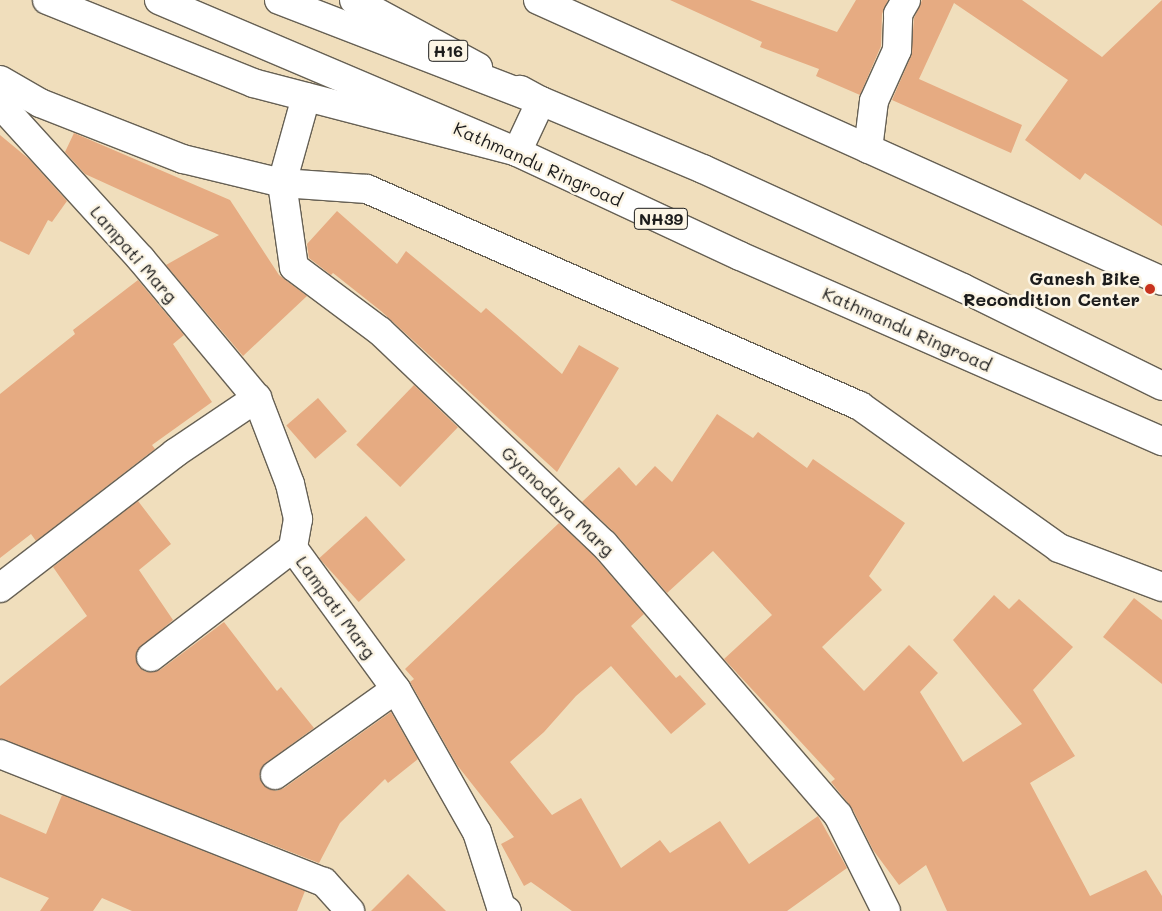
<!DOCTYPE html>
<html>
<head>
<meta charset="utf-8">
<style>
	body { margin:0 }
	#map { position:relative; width:1162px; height:911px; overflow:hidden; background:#f0debc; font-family:Mali,sans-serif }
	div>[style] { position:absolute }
	.building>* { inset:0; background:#e6ab82; transform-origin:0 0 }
	.roads { filter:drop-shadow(1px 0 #666054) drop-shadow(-1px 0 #666054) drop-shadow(0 1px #666054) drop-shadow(0 -1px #666054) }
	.street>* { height:28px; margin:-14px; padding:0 14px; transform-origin:14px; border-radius:14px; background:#fff }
	.primary>* { height:28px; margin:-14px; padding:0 14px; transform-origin:14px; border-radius:14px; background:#fff }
	.highway>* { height:28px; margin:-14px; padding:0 14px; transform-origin:14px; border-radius:14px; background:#fff }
	.dots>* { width:14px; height:14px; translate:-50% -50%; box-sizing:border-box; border:2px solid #fcf5e5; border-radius:50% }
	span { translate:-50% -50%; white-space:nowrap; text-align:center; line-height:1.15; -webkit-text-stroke:5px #fcf5e5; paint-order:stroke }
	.shield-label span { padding:1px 4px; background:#fcf5e5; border:1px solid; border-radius:4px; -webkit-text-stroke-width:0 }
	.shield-label { font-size:16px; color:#1c1c1c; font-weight:700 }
	.street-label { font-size:18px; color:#1c1c1c }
	.poi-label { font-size:18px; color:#1c1c1c; font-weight:700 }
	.right { translate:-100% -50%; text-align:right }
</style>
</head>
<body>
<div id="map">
	<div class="building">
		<div style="clip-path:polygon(670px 0,750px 0,837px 32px,856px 0,888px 0,882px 14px,881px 46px,860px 95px,816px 76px,819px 69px,760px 47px,762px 42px)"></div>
		<div style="clip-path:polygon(922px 0,1022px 0,1102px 57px,1162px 0,1162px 226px,1085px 173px,1080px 180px,1025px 140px,1068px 80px,954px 3px,919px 79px,1022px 125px,1011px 153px,892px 100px,911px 56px,914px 18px)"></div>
		<div style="clip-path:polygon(74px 133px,230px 200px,279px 275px,307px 296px,243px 356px,166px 265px,219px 235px,85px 174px,65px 152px)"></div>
		<div style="clip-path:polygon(0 135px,29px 159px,67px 201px,52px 222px,48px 220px,29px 255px,0 241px)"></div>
		<div style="clip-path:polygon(337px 211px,397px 264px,406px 251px,481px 313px,486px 308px,562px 374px,579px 345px,619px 368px,557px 472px,381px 311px,333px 273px,331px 275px,309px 258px,307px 244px)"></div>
		<div style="clip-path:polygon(138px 280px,184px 335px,173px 344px,212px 402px,152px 445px,155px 449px,36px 541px,31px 534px,0 558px,0 394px,75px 334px,73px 330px)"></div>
		<div style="left:414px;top:385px;width:61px;height:83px;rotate:44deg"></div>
		<div style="left:318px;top:398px;width:44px;height:42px;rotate:49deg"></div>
		<div style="clip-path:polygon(717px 414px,753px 438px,758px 432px,807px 468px,813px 459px,905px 523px,869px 576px,882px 590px,822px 647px,864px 691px,909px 645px,938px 673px,920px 692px,963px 762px,1022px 724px,953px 640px,994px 595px,1009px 609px,1019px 599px,1073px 647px,1033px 690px,1075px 756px,1030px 783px,1090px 896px,1146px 870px,1162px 896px,1162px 911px,947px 911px,926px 865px,899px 885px,873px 850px,852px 808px,831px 782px,835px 779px,724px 659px,772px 615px,713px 551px,667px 593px,616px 534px,582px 502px,619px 467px,636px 486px,655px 466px,672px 482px)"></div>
		<div style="clip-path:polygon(138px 501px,171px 544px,139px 570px,173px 620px,137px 651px,139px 667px,146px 672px,160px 670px,224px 622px,277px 691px,281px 687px,314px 728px,266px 763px,259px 776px,263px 784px,276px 791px,284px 788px,391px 712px,418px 759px,388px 783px,385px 779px,340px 823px,319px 863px,0 739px,0 686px,87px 616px,53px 567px)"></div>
		<div style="left:366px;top:516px;width:59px;height:63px;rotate:48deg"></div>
		<div style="clip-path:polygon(559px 523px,593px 555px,644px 614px,631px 626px,676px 678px,680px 675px,706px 704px,671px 734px,611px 666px,576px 696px,544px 732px,510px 762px,552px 815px,581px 798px,621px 868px,660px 840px,670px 853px,720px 821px,749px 864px,818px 816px,847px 868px,787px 911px,572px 911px,531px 882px,524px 886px,501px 844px,514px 837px,457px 765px,410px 682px,414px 679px,405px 669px)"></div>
		<div style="clip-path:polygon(1134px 598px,1162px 620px,1162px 684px,1103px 637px)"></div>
		<div style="clip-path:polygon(62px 795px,305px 891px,297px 911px,132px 911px,102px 898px,93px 911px,40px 911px,49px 898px,0 877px,0 814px,46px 834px)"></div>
		<div style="clip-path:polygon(408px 874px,446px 911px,371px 911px)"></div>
	</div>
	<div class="roads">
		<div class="street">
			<div style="left:538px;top:0;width:684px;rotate:24.24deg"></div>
			<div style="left:0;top:80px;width:46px;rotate:29.9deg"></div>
			<div style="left:40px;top:103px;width:154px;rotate:21.4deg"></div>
			<div style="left:183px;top:159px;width:102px;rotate:13.6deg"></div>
			<div style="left:282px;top:183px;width:85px;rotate:4deg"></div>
			<div style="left:367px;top:189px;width:539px;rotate:23.76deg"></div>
			<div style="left:860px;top:406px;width:244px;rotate:35.5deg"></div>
			<div style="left:1059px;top:548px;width:110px;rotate:20.7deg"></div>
			<div style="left:306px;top:97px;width:89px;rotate:105.6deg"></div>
			<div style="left:282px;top:183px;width:85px;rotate:81.9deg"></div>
			<div style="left:294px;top:267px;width:107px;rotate:36.7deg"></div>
			<div style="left:380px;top:331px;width:309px;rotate:43.6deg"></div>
			<div style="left:604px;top:544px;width:358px;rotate:49.2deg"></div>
			<div style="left:838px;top:815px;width:107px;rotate:63.4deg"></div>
			<div style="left:0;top:104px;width:210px;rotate:47.7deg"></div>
			<div style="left:141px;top:259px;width:181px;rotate:50.2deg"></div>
			<div style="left:257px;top:398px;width:92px;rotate:69deg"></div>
			<div style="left:290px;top:484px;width:36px;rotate:77deg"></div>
			<div style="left:298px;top:519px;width:29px;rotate:100deg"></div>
			<div style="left:293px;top:548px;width:175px;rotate:53.9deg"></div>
			<div style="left:396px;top:689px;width:164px;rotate:60.5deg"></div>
			<div style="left:477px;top:832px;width:79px;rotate:72.3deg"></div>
			<div style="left:501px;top:907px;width:7px;rotate:34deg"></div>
			<div style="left:868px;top:149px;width:48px;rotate:-82.9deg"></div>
			<div style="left:874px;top:101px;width:56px;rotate:-65.7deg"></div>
			<div style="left:897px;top:50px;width:36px;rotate:-88deg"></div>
			<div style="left:898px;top:14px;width:16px;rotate:-60deg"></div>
			<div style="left:0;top:588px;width:221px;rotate:-37.6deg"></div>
			<div style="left:175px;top:453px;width:99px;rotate:-33.9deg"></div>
			<div style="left:151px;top:657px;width:179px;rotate:-37.5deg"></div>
			<div style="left:0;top:754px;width:348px;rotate:21.6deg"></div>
			<div style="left:324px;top:882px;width:39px;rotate:48deg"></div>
			<div style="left:275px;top:775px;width:148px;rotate:-35.4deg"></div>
		</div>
		<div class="primary">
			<div style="left:47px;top:0;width:222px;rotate:21.9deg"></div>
			<div style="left:253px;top:83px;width:273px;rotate:14.6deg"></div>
			<div style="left:517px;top:152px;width:56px;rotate:-64.8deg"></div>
			<div style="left:541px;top:101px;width:24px;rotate:-152deg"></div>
			<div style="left:354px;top:0;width:141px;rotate:28.4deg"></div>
		</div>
		<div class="highway">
			<div style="left:159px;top:0;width:389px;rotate:23deg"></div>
			<div style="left:517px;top:152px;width:246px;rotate:25deg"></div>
			<div style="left:740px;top:256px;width:461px;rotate:23.7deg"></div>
			<div style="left:279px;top:0;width:281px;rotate:21.1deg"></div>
			<div style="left:541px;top:101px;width:176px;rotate:22.8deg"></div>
			<div style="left:703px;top:169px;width:286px;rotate:24.6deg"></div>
			<div style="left:963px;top:288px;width:222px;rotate:26.2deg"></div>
		</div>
	</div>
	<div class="dots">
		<div style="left:1150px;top:289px;background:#c8321e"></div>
	</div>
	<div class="shield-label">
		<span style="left:448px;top:51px">H16</span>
		<span style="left:661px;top:219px">NH39</span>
	</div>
	<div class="street-label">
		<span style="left:538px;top:164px;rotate:24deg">Kathmandu Ringroad</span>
		<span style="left:134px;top:254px;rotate:49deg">Lampati Marg</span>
		<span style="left:907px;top:329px;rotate:24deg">Kathmandu Ringroad</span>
		<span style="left:558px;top:501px;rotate:44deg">Gyanodaya Marg</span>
		<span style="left:336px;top:607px;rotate:54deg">Lampati Marg</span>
	</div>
	<div class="poi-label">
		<span class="right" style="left:1140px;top:289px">Ganesh Bike<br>Recondition Center</span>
	</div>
</div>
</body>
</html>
